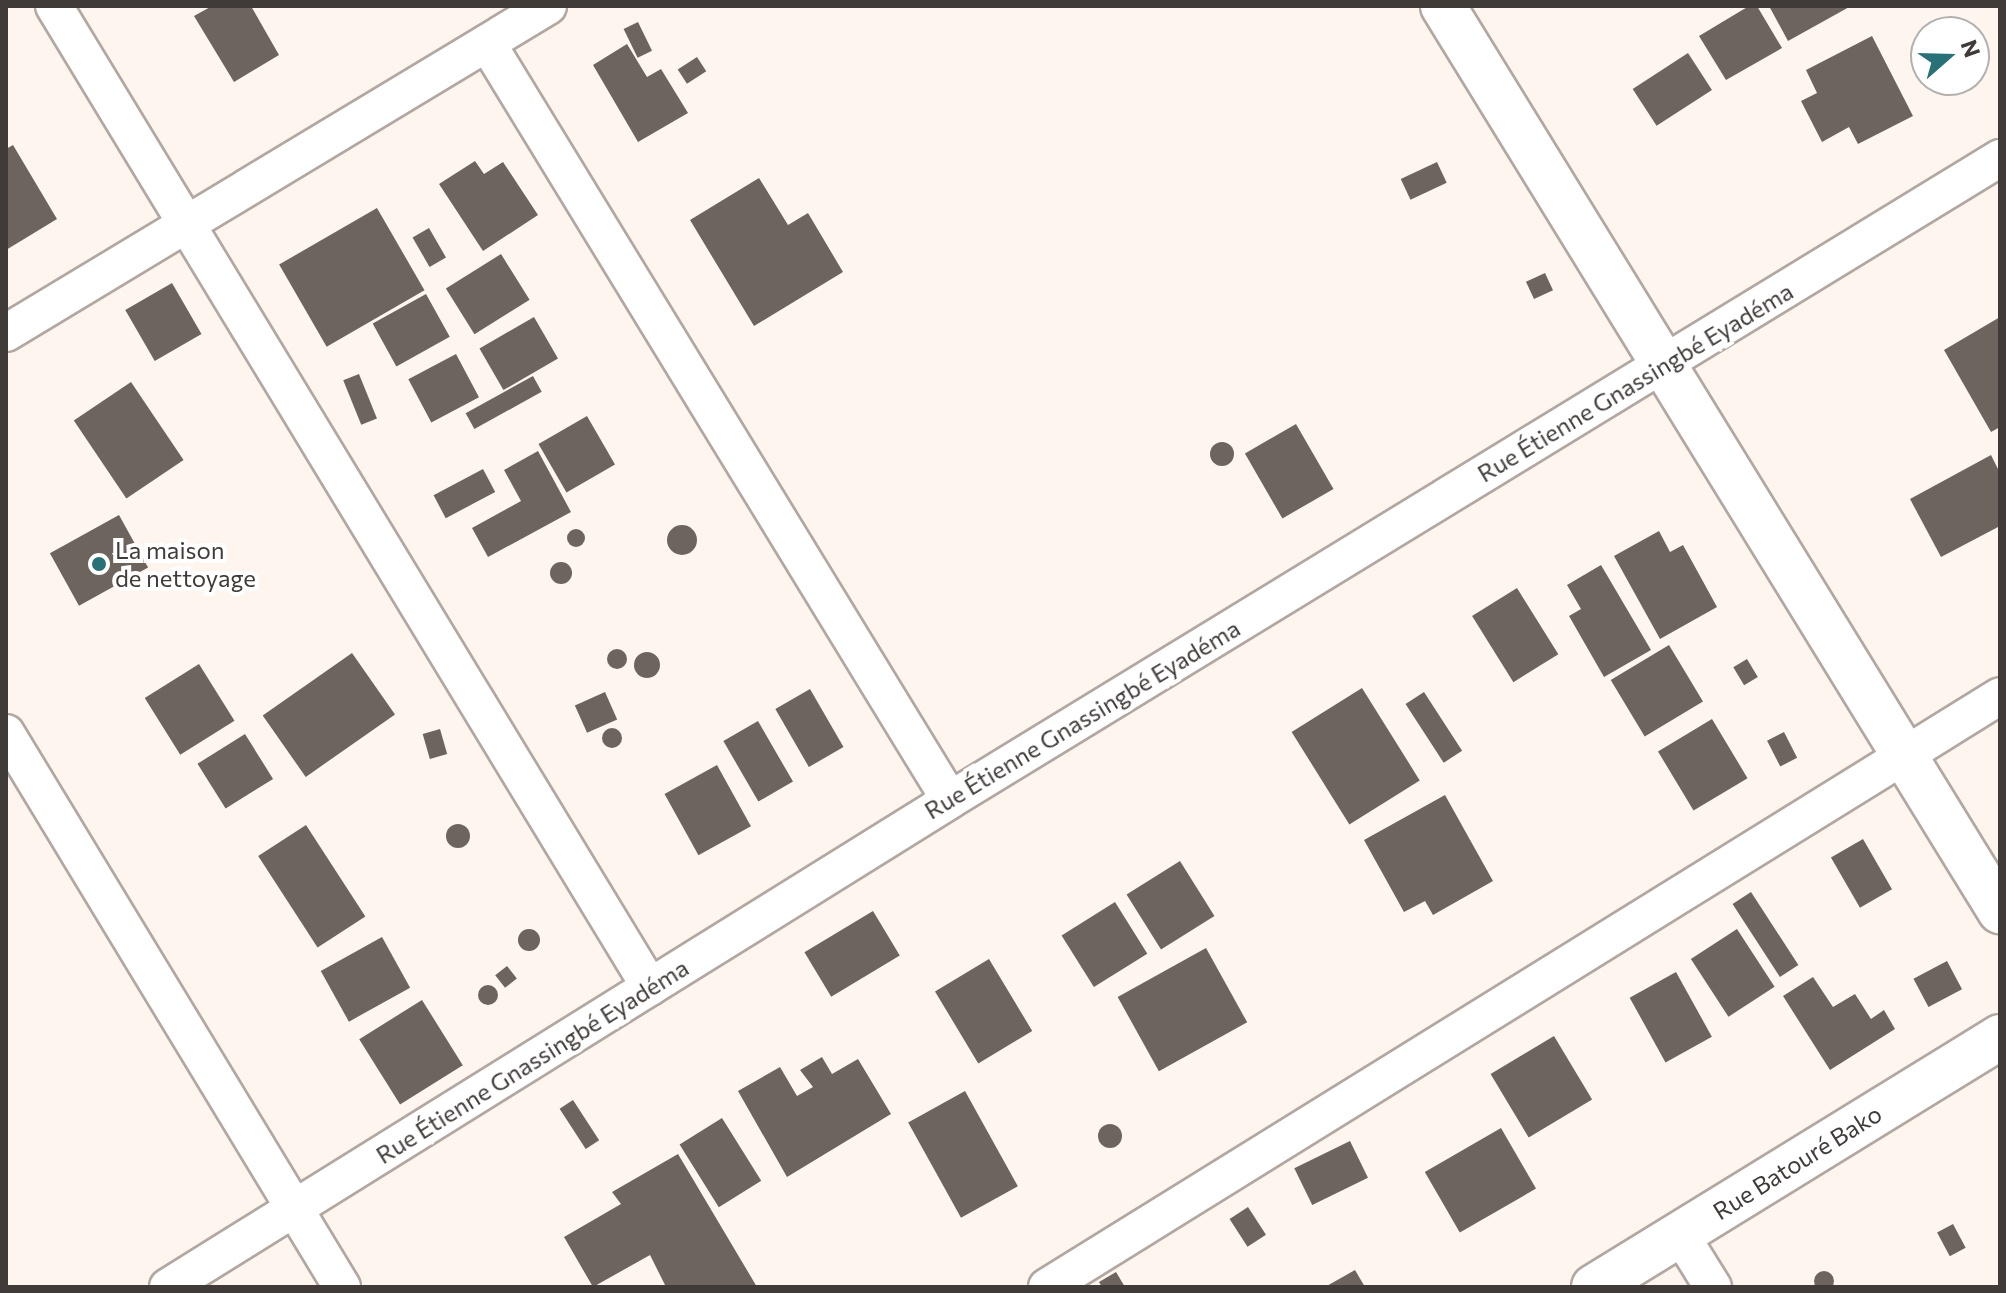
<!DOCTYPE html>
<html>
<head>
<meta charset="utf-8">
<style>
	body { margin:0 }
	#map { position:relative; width:2006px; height:1293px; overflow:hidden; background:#fef5ef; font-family:Commissioner,sans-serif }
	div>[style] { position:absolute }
	.building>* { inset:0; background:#6e645e; transform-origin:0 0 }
	.round { border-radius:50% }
	.roads { filter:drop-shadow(2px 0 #b2a7a1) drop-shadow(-2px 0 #b2a7a1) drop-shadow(0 2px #b2a7a1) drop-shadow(0 -2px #b2a7a1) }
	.minor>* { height:36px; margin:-18px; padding:0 18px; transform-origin:18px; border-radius:18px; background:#fff }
	.tertiary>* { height:44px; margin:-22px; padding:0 22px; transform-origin:22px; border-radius:22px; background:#fff }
	.secondary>* { height:44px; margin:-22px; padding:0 22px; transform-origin:22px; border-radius:22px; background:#fff }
	.dots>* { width:22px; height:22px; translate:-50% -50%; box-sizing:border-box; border:4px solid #fff; border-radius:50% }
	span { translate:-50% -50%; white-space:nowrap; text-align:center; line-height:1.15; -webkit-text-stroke:8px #fff; paint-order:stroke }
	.street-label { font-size:24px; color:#403b39 }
	.poi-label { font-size:24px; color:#403b39 }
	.left { translate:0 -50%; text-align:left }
	.frame { position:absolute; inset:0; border:8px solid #403b39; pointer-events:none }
	.north { position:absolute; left:1910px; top:16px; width:80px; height:80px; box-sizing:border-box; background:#fff; border:2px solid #b3b1b0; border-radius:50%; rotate:70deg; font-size:22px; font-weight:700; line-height:32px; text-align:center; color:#403b39 }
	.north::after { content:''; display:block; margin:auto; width:28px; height:36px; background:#277177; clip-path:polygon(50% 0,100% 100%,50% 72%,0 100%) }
</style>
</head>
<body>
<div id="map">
	<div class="building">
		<div style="clip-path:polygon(212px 6px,251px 6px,279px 55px,234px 82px,194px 16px)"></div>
		<div style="clip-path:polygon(1749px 6px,1757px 6px,1782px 48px,1726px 80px,1699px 36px)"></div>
		<div style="clip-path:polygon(1769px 6px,1851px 6px,1788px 41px)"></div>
		<div style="left:638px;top:22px;width:32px;height:16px;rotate:64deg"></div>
		<div style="clip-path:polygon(1872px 36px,1913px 116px,1858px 144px,1849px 127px,1822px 142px,1801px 101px,1817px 93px,1806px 70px)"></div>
		<div style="clip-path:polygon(627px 44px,647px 77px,661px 69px,688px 113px,638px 142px,593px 65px)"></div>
		<div style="left:1688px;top:53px;width:44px;height:66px;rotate:57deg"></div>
		<div style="left:697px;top:57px;width:17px;height:23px;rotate:57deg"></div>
		<div style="clip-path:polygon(13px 145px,57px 219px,6px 250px,6px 149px)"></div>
		<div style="clip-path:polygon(475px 161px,484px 174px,503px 162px,538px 215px,483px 251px,439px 184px)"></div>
		<div style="left:1437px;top:162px;width:23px;height:40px;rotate:65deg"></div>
		<div style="clip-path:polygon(759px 178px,788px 225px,808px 213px,843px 272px,754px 326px,690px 220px)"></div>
		<div style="left:377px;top:208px;width:95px;height:113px;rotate:60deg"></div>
		<div style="left:429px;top:228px;width:34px;height:19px;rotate:60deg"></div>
		<div style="left:501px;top:254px;width:54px;height:65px;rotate:58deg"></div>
		<div style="left:1545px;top:273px;width:19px;height:21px;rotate:65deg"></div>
		<div style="left:172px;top:283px;width:59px;height:54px;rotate:60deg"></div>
		<div style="left:426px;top:294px;width:49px;height:61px;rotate:61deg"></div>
		<div style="left:534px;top:317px;width:48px;height:63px;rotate:60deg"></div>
		<div style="clip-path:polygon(2000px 317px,2000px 427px,1991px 432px,1944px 350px)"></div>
		<div style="left:456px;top:354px;width:49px;height:54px;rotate:62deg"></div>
		<div style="left:359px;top:374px;width:48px;height:17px;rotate:68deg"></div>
		<div style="left:533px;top:376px;width:18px;height:77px;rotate:61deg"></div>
		<div style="left:131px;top:382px;width:94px;height:69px;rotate:56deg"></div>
		<div style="left:587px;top:416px;width:56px;height:56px;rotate:60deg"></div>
		<div style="left:1296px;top:424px;width:75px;height:59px;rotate:60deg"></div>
		<div class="round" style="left:1210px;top:442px;width:24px;height:24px"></div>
		<div style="clip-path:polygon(538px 451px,571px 512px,488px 557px,472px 528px,521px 501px,504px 470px)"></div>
		<div style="clip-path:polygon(1991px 455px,2000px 473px,2000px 526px,1941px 557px,1910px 499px)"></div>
		<div style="left:483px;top:469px;width:26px;height:56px;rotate:62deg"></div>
		<div style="left:119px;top:515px;width:60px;height:79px;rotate:61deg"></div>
		<div class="round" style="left:667px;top:525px;width:30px;height:30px"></div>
		<div class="round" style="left:567px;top:529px;width:18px;height:18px"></div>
		<div style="clip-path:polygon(1659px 531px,1670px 552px,1683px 545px,1717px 607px,1660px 639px,1614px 556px)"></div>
		<div class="round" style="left:550px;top:562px;width:22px;height:22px"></div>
		<div style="clip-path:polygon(1601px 565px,1651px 650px,1604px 677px,1569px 616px,1581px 609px,1567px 585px)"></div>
		<div style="left:1517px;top:588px;width:78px;height:53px;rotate:58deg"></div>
		<div style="left:1669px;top:645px;width:66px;height:68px;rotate:59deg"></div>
		<div class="round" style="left:607px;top:649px;width:20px;height:20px"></div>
		<div class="round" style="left:634px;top:652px;width:26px;height:26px"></div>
		<div style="left:352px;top:653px;width:75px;height:109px;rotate:55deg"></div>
		<div style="left:1747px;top:659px;width:21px;height:16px;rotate:59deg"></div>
		<div style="left:199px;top:664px;width:67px;height:64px;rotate:58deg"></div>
		<div style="left:1362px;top:688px;width:109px;height:83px;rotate:58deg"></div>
		<div style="left:810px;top:689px;width:67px;height:40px;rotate:60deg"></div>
		<div style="left:605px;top:692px;width:30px;height:33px;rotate:66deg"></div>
		<div style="left:1424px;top:692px;width:70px;height:22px;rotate:57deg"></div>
		<div style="left:1712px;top:719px;width:69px;height:63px;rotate:59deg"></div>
		<div style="left:758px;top:721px;width:70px;height:40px;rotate:60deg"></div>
		<div class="round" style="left:602px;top:728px;width:20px;height:20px"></div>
		<div style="left:440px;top:729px;width:26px;height:18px;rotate:74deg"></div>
		<div style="left:1784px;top:732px;width:29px;height:19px;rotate:63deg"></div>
		<div style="left:245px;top:734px;width:53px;height:56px;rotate:58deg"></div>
		<div style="left:717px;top:765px;width:70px;height:60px;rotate:61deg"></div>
		<div style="clip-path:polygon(1445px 795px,1493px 881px,1433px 915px,1425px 901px,1404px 912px,1364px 840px)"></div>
		<div class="round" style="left:446px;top:824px;width:24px;height:24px"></div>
		<div style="left:306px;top:825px;width:109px;height:57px;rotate:57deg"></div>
		<div style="left:1863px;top:839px;width:58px;height:37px;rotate:60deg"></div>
		<div style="left:1180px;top:861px;width:65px;height:63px;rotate:58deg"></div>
		<div style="left:1751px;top:892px;width:87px;height:22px;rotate:57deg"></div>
		<div style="left:1115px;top:902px;width:61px;height:63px;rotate:58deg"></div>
		<div style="left:873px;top:911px;width:52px;height:80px;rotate:59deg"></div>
		<div class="round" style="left:518px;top:929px;width:22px;height:22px"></div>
		<div style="left:1737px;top:929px;width:69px;height:55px;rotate:57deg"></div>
		<div style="left:382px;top:937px;width:58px;height:70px;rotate:61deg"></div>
		<div style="left:1206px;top:948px;width:85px;height:101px;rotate:61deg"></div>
		<div style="left:989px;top:959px;width:84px;height:63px;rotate:59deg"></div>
		<div style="left:1947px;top:961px;width:32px;height:38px;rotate:62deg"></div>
		<div style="left:507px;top:966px;width:16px;height:15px;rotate:52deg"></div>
		<div style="left:1676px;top:972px;width:74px;height:53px;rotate:61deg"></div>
		<div style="clip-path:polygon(1813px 977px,1833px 1007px,1855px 994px,1871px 1019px,1884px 1010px,1895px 1029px,1830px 1070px,1783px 996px)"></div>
		<div class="round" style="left:478px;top:985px;width:20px;height:20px"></div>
		<div style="left:422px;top:1000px;width:77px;height:74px;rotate:58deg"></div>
		<div style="left:1554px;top:1036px;width:74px;height:74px;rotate:59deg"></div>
		<div style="clip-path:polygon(822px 1057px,832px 1074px,858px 1059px,891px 1114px,787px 1177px,738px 1091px,780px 1067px,797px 1096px,813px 1087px,800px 1070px)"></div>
		<div style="left:965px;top:1091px;width:109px;height:65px;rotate:61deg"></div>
		<div style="left:573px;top:1100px;width:48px;height:16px;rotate:57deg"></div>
		<div style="left:722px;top:1118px;width:74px;height:50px;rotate:58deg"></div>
		<div class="round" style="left:1098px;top:1124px;width:24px;height:24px"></div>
		<div style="left:1501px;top:1128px;width:70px;height:88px;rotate:60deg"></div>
		<div style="left:1350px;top:1141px;width:41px;height:62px;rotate:64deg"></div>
		<div style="clip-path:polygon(678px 1154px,757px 1287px,666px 1287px,650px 1255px,593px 1287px,564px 1237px,621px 1204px,612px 1192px)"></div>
		<div style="left:1248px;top:1207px;width:33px;height:22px;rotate:57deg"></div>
		<div style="left:1953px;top:1224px;width:27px;height:18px;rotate:62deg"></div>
		<div style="clip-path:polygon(1355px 1270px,1365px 1287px,1325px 1287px)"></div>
		<div class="round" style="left:1814px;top:1271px;width:20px;height:20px"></div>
		<div style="clip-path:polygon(1116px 1272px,1125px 1287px,1102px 1287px,1099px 1282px)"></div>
	</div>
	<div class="roads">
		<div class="minor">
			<div style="left:54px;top:6px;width:1148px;rotate:58.72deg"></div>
			<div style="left:487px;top:43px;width:887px;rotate:58.55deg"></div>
			<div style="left:6px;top:333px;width:633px;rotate:-31.1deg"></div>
			<div style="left:6px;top:733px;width:648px;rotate:58.76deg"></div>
			<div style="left:1680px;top:1234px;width:62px;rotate:58.1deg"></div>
			<div style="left:168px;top:1287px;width:921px;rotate:-31.91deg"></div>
			<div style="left:950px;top:800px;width:1231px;rotate:-31.44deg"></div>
			<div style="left:1047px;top:1287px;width:1121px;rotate:-31.8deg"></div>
		</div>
		<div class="tertiary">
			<div style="left:1443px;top:6px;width:1063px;rotate:58.39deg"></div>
		</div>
		<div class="secondary">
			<div style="left:1594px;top:1287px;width:477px;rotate:-31.6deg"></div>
		</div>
	</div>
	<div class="dots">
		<div style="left:99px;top:564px;background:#277177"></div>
	</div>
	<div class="street-label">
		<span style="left:1635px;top:382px;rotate:-31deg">Rue Étienne Gnassingbé Eyadéma</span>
		<span style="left:1082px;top:719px;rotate:-31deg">Rue Étienne Gnassingbé Eyadéma</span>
		<span style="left:532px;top:1061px;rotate:-32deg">Rue Étienne Gnassingbé Eyadéma</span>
		<span style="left:1797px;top:1162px;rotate:-32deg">Rue Batouré Bako</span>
	</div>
	<div class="poi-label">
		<span class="left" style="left:115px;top:564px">La maison<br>de nettoyage</span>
	</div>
	<div class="frame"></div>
	<div class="north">N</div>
</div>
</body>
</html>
